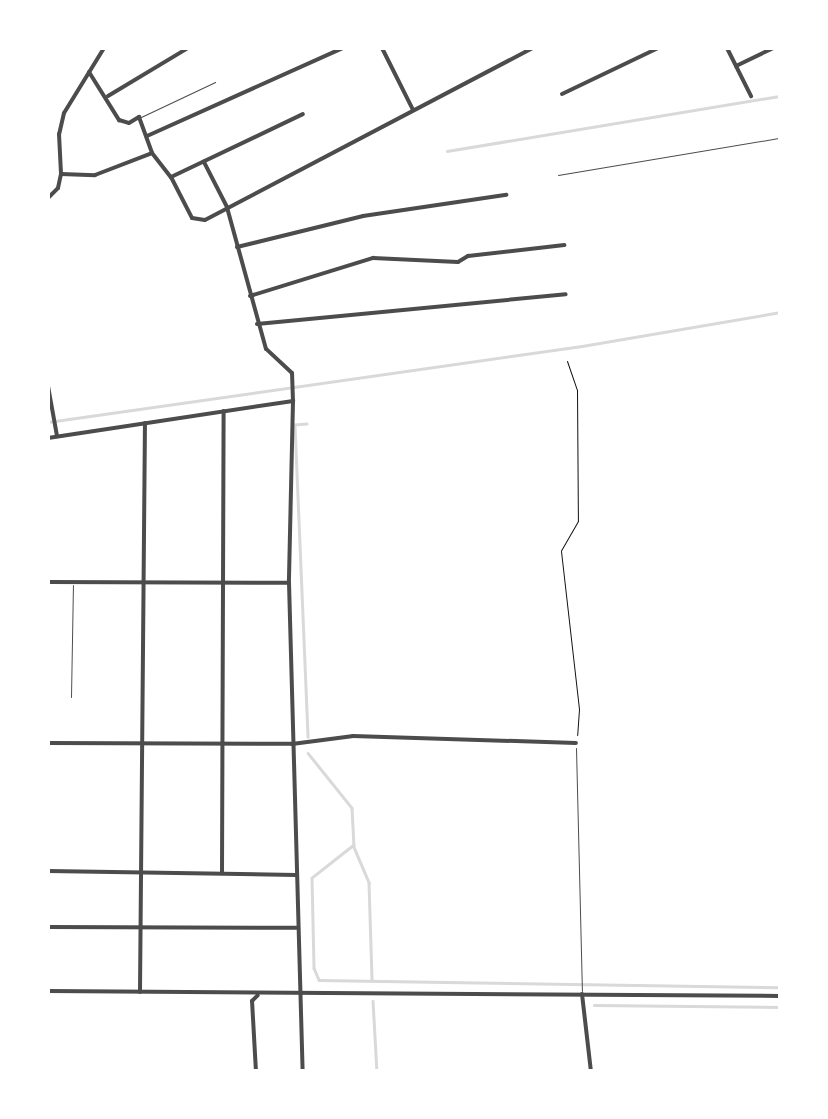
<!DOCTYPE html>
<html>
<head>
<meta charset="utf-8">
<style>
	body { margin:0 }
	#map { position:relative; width:828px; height:1119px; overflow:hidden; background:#fff; font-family:"Nunito Sans",sans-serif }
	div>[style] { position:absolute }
	.stream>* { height:2.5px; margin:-1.25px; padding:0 1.25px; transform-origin:1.25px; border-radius:1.25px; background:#d9d9d9 }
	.path>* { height:1px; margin:-0.5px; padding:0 0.5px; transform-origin:0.5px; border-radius:0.5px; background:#111 }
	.service>* { height:1px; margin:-0.5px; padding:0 0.5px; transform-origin:0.5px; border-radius:0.5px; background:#4c4c4c }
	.minor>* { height:4px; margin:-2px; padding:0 2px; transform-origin:2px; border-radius:2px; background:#4c4c4c }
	span { translate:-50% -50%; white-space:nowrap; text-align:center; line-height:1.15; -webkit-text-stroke:9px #fff; paint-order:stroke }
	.frame { position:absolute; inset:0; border:50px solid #fff; pointer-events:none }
</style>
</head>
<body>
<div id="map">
	<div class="stream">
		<div style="left:447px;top:151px;width:338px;rotate:-9.4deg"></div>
		<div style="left:48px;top:422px;width:539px;rotate:-8.1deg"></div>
		<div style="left:582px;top:346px;width:201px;rotate:-9.7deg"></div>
		<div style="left:307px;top:424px;width:12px;rotate:175deg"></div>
		<div style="left:295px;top:425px;width:312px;rotate:87.6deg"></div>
		<div style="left:308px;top:753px;width:70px;rotate:51.3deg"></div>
		<div style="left:352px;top:808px;width:37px;rotate:87deg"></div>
		<div style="left:354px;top:845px;width:53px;rotate:141.8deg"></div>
		<div style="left:312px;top:878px;width:90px;rotate:88.7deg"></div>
		<div style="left:314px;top:968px;width:13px;rotate:67deg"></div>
		<div style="left:319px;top:980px;width:461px;rotate:0.9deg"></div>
		<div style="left:354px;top:847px;width:39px;rotate:67deg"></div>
		<div style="left:369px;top:883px;width:97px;rotate:88.2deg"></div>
		<div style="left:373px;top:1001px;width:71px;rotate:86.8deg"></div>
		<div style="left:594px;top:1005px;width:186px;rotate:0.6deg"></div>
	</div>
	<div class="path">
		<div style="left:567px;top:361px;width:31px;rotate:71deg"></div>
		<div style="left:577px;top:390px;width:131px;rotate:89.6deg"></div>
		<div style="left:578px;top:521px;width:34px;rotate:120deg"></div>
		<div style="left:561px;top:551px;width:159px;rotate:83.5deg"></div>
		<div style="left:579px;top:709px;width:26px;rotate:94deg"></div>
	</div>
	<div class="service">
		<div style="left:141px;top:117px;width:82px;rotate:-25.3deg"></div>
		<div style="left:558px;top:175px;width:225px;rotate:-9.5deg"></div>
		<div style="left:71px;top:697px;width:112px;rotate:-89deg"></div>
		<div style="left:576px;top:748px;width:243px;rotate:88.6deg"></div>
	</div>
	<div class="minor">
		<div style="left:104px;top:48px;width:76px;rotate:121.6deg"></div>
		<div style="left:64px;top:113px;width:22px;rotate:103deg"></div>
		<div style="left:59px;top:134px;width:40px;rotate:87.1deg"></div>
		<div style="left:61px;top:174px;width:34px;rotate:2deg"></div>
		<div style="left:95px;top:175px;width:61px;rotate:-21.1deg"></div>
		<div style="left:382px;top:48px;width:69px;rotate:63.4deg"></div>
		<div style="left:727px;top:48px;width:54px;rotate:63.4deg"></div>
		<div style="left:736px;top:66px;width:41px;rotate:-25.9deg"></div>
		<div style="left:89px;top:72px;width:57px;rotate:58deg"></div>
		<div style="left:119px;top:120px;width:10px;rotate:17deg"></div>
		<div style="left:129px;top:123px;width:12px;rotate:-31deg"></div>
		<div style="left:139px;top:117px;width:38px;rotate:70deg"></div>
		<div style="left:152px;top:153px;width:31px;rotate:52deg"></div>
		<div style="left:171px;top:177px;width:46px;rotate:62.9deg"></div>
		<div style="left:192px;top:218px;width:13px;rotate:9deg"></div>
		<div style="left:205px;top:220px;width:369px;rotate:-27.7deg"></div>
		<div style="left:562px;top:94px;width:106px;rotate:-25.6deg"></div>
		<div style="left:108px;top:96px;width:93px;rotate:-31deg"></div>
		<div style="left:147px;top:136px;width:215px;rotate:-24.2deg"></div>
		<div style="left:171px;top:177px;width:146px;rotate:-25.5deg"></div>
		<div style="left:48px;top:198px;width:14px;rotate:-45deg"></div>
		<div style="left:58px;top:188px;width:14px;rotate:-78deg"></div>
		<div style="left:237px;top:247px;width:130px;rotate:-13.8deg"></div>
		<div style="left:363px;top:216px;width:145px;rotate:-8.4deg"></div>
		<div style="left:250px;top:296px;width:129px;rotate:-17.2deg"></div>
		<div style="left:373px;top:258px;width:85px;rotate:2.7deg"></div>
		<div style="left:458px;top:262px;width:12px;rotate:-31deg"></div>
		<div style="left:468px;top:256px;width:97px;rotate:-6.5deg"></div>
		<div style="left:257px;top:324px;width:310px;rotate:-5.5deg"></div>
		<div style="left:48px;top:386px;width:51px;rotate:79.8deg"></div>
		<div style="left:293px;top:401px;width:182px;rotate:91.3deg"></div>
		<div style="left:289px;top:583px;width:489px;rotate:88.4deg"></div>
		<div style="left:48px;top:438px;width:248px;rotate:-8.6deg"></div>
		<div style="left:293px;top:401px;width:28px;rotate:-92deg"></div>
		<div style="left:292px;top:373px;width:35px;rotate:-137deg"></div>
		<div style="left:266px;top:349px;width:147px;rotate:-105.4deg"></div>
		<div style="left:227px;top:207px;width:51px;rotate:-117.1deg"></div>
		<div style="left:48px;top:582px;width:240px;rotate:0.2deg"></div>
		<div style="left:48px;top:743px;width:244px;rotate:0.2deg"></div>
		<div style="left:292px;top:744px;width:62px;rotate:-7.5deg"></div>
		<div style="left:353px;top:736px;width:223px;rotate:1.8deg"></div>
		<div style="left:48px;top:871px;width:248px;rotate:0.9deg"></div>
		<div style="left:222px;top:872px;width:461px;rotate:-89.8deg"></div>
		<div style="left:48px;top:927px;width:250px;rotate:0.2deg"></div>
		<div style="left:48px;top:991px;width:732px;rotate:0.39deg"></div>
		<div style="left:140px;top:992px;width:569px;rotate:-89.5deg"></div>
		<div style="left:582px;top:994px;width:79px;rotate:83.4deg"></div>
		<div style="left:256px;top:1072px;width:71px;rotate:-93.2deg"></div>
		<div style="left:252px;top:1001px;width:8px;rotate:-45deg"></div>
	</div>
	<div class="frame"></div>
</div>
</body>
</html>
